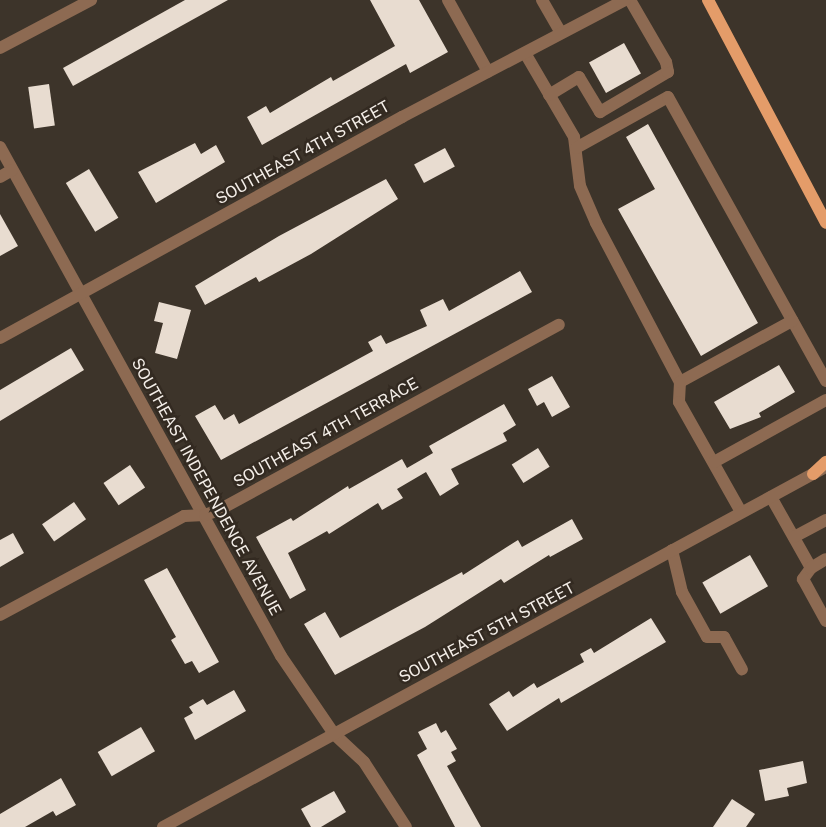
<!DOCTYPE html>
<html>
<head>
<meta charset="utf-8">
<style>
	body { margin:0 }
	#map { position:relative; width:826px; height:827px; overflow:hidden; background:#3d342a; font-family:"Public Sans",sans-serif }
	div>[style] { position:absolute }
	.building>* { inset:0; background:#e8dcd0; transform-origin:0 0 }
	.minor>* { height:12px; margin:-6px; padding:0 6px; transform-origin:6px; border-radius:6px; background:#8d6a52 }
	.major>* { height:12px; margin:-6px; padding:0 6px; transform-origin:6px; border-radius:6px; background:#e49c69 }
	span { translate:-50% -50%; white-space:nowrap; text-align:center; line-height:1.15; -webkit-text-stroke:5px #332a21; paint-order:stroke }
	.street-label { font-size:16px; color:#f4eee8 }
</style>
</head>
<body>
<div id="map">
	<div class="building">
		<div style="clip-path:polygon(185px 0,228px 0,73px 86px,63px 68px)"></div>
		<div style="clip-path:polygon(370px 0,419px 0,448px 52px,410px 73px,406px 64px,262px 145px,247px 117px,266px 106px,270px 113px,331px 77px,333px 81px,395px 46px)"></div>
		<div style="left:624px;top:43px;width:35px;height:40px;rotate:61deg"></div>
		<div style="left:49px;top:84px;width:42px;height:21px;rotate:82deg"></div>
		<div style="clip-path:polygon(648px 124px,758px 323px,701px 356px,618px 209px,655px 189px,626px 137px)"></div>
		<div style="clip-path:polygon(195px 143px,201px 154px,216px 145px,225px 162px,156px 203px,138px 172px)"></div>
		<div style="left:445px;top:148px;width:21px;height:35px;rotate:62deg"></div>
		<div style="left:89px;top:169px;width:57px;height:27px;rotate:59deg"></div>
		<div style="clip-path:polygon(386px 179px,398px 199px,311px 254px,259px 282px,256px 277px,205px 305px,195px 286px,279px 236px)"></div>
		<div style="clip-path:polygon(0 214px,18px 246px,0 256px)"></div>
		<div style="clip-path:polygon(520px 271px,532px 292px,221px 460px,195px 416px,215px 405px,224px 420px,234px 414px,239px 424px,373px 351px,368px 342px,381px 335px,386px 344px,427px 326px,420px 310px,443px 299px,449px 311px)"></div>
		<div style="clip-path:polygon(159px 302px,191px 310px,177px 359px,155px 353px,163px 323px,154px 321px)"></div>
		<div style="clip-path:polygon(71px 348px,84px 370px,0 421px,0 390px)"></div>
		<div style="clip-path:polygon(779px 365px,795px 392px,759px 413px,761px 417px,730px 429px,714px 402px)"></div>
		<div style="clip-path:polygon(552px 376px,570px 407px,552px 417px,544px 402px,537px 406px,528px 389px)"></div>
		<div style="clip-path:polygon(504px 404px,516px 425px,503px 433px,507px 441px,451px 469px,459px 484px,440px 496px,426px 472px,397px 489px,403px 498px,382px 510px,378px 503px,329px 534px,327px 531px,288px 553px,306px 590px,290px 599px,256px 537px,291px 518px,293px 521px,348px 486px,349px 489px,402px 459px,407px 468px,433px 453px,429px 446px)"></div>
		<div style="left:538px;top:448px;width:22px;height:31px;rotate:58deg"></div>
		<div style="left:130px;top:465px;width:27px;height:32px;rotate:56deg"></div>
		<div style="left:74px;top:502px;width:21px;height:39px;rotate:55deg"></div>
		<div style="clip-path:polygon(572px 519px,583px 539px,550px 557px,549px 555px,504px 583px,501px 579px,425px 627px,335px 675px,304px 624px,325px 612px,340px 638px,462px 572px,463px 575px,518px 540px,522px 547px)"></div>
		<div style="clip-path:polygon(13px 533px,24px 553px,0 567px,0 540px)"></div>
		<div style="left:750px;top:555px;width:36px;height:55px;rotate:60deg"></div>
		<div style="clip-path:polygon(167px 568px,219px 662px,199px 673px,192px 661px,185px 664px,171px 640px,176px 637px,144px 580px)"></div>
		<div style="clip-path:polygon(651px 618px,666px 642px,561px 703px,559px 698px,507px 731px,489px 704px,509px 691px,513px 697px,534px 683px,537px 688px,584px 662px,580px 654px,591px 648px,594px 653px)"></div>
		<div style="clip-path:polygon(234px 690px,246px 711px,195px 740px,184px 718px,193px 713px,189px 707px,203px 699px,207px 705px)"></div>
		<div style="clip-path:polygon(436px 723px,441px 733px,446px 730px,457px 749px,451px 752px,456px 761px,447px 766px,481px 827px,455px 827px,417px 755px,427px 749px,418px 732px)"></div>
		<div style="left:141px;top:727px;width:28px;height:50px;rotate:60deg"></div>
		<div style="clip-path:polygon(803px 761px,807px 783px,787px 788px,789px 796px,765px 801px,759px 770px)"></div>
		<div style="clip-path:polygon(61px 778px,76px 805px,56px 816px,53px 811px,25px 827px,0 827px,0 814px)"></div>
		<div style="clip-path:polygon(334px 791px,346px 812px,321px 827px,311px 827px,301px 809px)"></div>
		<div style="clip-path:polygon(732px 799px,755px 814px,746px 827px,713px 827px)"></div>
	</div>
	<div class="minor">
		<div style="left:448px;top:0;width:82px;rotate:60.9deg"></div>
		<div style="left:542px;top:0;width:38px;rotate:60deg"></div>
		<div style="left:0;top:48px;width:103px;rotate:-27.8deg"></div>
		<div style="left:525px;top:53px;width:97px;rotate:59.7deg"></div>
		<div style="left:574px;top:137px;width:49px;rotate:83deg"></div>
		<div style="left:580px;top:186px;width:40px;rotate:66.6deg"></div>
		<div style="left:596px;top:223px;width:180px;rotate:62.2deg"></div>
		<div style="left:680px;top:382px;width:20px;rotate:93deg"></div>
		<div style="left:679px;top:402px;width:126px;rotate:60.6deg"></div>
		<div style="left:549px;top:95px;width:35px;rotate:-31deg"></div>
		<div style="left:579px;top:77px;width:41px;rotate:59deg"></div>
		<div style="left:600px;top:112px;width:79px;rotate:-30.5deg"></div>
		<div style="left:668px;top:72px;width:10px;rotate:-101deg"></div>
		<div style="left:666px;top:62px;width:72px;rotate:-120.1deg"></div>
		<div style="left:0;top:147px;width:581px;rotate:61.1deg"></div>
		<div style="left:281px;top:656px;width:94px;rotate:55.8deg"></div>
		<div style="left:334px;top:734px;width:41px;rotate:43deg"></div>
		<div style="left:364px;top:762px;width:77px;rotate:57.1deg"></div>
		<div style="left:576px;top:148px;width:105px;rotate:-29deg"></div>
		<div style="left:668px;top:97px;width:325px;rotate:60.9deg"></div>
		<div style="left:0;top:177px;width:14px;rotate:-30deg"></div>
		<div style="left:0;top:338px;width:459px;rotate:-28.8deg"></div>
		<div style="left:402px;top:117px;width:252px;rotate:-27.7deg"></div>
		<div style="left:680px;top:382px;width:128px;rotate:-28.6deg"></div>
		<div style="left:714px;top:462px;width:128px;rotate:-29deg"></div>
		<div style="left:771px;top:497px;width:81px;rotate:60.6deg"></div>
		<div style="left:811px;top:568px;width:14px;rotate:126deg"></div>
		<div style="left:803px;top:579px;width:48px;rotate:61.3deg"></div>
		<div style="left:794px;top:537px;width:36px;rotate:-28deg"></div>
		<div style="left:672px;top:550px;width:43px;rotate:76.6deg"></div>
		<div style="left:682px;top:592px;width:51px;rotate:60.9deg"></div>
		<div style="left:707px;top:637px;width:17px"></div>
		<div style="left:724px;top:637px;width:37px;rotate:61deg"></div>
		<div style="left:811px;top:568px;width:17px;rotate:-31deg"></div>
		<div style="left:0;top:615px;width:209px;rotate:-28.3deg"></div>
		<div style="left:184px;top:516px;width:21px;rotate:-3deg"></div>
		<div style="left:205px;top:515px;width:15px;rotate:-20deg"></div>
		<div style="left:219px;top:510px;width:387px;rotate:-28.6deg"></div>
		<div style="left:163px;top:827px;width:750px;rotate:-28.51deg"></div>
	</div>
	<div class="major">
		<div style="left:708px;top:0;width:252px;rotate:62.1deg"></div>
		<div style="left:813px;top:474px;width:18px;rotate:-43deg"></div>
	</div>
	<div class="street-label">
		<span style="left:303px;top:153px;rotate:-29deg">SOUTHEAST 4TH STREET</span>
		<span style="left:326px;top:433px;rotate:-29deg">SOUTHEAST 4TH TERRACE</span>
		<span style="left:206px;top:487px;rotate:61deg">SOUTHEAST INDEPENDENCE AVENUE</span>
		<span style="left:487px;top:633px;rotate:-28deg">SOUTHEAST 5TH STREET</span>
	</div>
</div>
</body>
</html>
